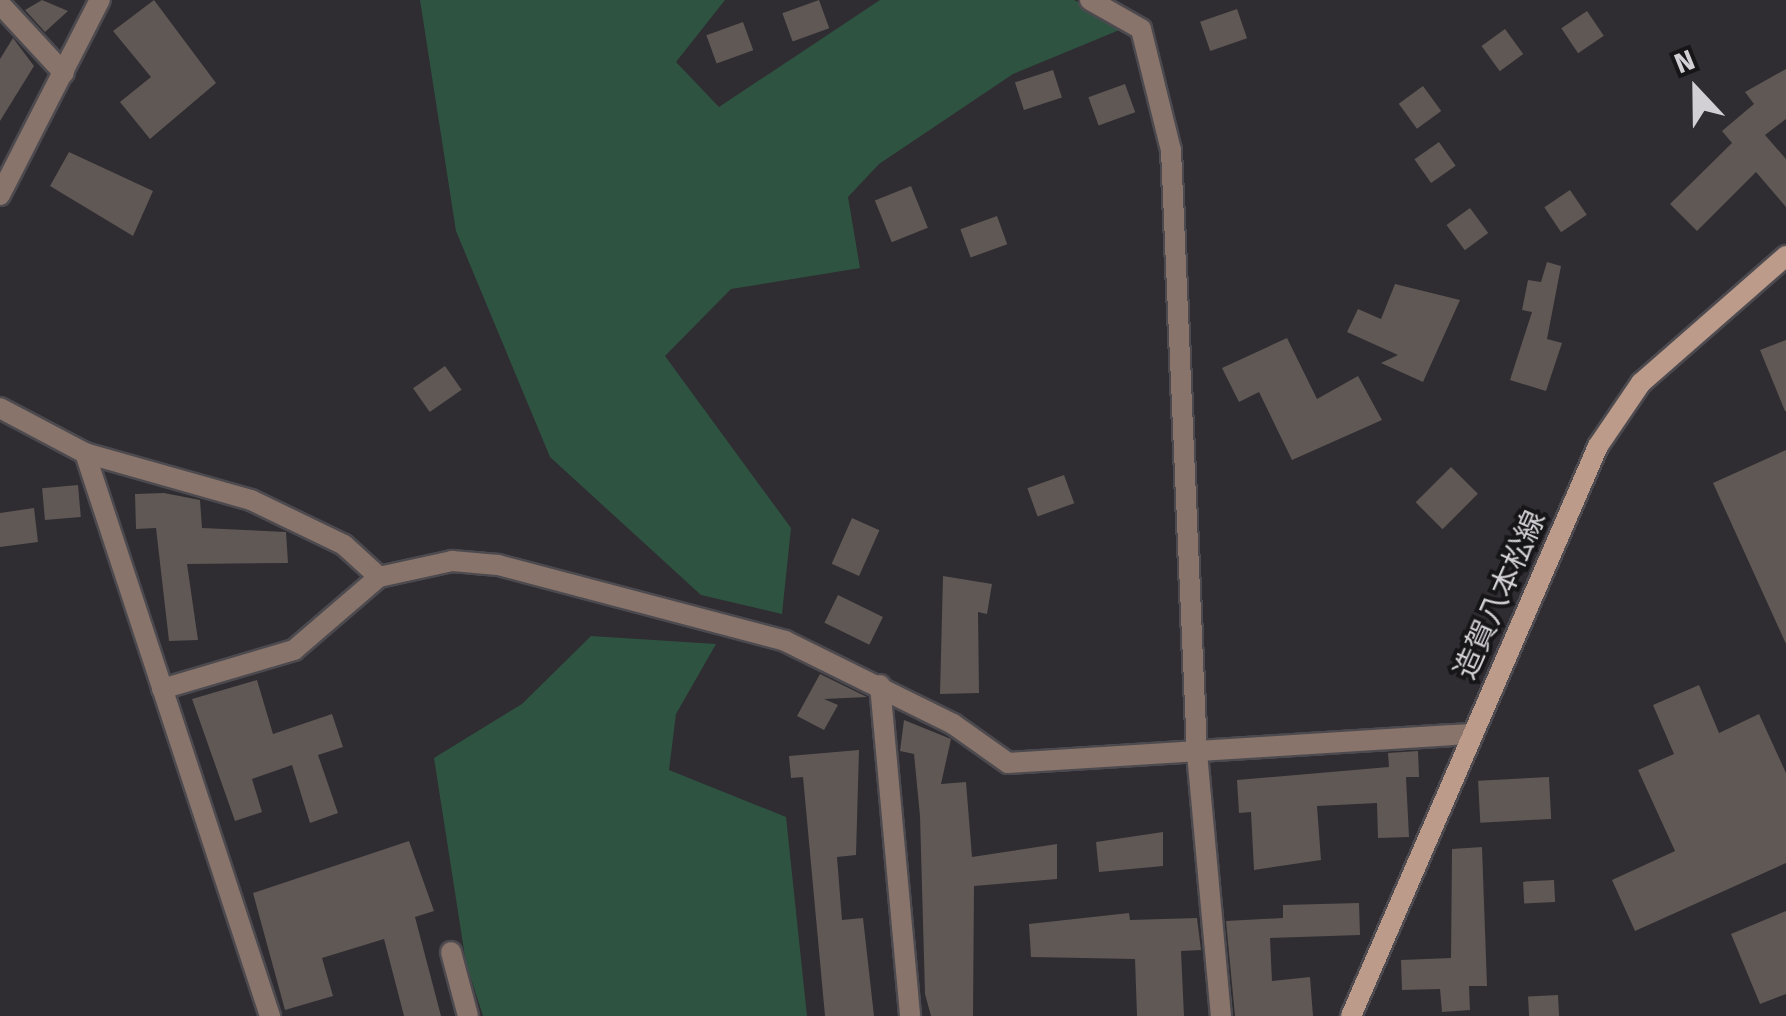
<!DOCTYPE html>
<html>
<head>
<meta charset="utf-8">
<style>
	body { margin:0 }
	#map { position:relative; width:1786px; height:1016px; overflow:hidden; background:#2f2c32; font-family:"Fira Sans","Noto Sans JP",sans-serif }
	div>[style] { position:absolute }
	.green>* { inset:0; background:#2e5441 }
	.building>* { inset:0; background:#5f5854; transform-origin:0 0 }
	.roads { filter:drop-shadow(2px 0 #4c4a4f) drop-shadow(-2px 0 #4c4a4f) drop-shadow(0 2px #4c4a4f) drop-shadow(0 -2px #4c4a4f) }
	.street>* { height:20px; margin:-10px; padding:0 10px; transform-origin:10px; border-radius:10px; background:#88746a }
	.secondary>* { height:20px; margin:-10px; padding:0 10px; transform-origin:10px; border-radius:10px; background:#bc9b8b }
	span { translate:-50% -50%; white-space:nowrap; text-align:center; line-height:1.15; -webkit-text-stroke:8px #161518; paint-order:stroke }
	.street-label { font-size:30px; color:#d2d0d4 }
	.north { position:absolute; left:1646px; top:40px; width:100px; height:100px; -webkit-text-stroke:8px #161518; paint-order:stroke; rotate:338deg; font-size:28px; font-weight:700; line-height:40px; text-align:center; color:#d2d0d4 }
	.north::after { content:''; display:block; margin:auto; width:35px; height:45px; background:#d2d0d4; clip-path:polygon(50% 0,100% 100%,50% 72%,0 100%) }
</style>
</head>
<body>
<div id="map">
	<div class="green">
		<div style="clip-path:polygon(420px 0,725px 0,676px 62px,719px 107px,880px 0,1074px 0,1129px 26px,1013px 74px,879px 164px,848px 197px,860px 268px,731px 289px,665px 356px,791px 528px,782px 614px,701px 595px,550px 457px,456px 231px)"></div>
		<div style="clip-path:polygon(591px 636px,716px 644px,676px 714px,669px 770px,786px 817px,807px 1016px,483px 1016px,466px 963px,434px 758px,522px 704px)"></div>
	</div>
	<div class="building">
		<div style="clip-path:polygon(42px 0,68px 11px,45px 32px,25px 10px)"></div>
		<div style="clip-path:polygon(154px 0,216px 83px,150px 139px,120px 102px,151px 77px,113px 31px)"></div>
		<div style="left:819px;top:0;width:30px;height:39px;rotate:70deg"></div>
		<div style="left:1237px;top:9px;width:31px;height:39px;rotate:71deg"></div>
		<div style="left:1587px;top:11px;width:30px;height:31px;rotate:56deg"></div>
		<div style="left:743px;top:22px;width:30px;height:39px;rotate:70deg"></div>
		<div style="left:1505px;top:29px;width:31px;height:29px;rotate:54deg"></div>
		<div style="clip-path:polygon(13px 38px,34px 66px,0 121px,0 59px)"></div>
		<div style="clip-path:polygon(1786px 69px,1786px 119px,1765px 135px,1786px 159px,1786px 207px,1756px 172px,1697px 231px,1670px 204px,1732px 143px,1722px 131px,1754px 104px,1745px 92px)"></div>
		<div style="left:1053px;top:70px;width:29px;height:40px;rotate:72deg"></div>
		<div style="left:1125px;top:84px;width:30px;height:39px;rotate:70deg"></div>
		<div style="left:1423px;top:86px;width:31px;height:30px;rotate:54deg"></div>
		<div style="left:1439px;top:142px;width:29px;height:30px;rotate:55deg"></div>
		<div style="clip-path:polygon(69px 152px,153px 191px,133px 236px,50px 186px)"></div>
		<div style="left:911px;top:186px;width:45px;height:39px;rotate:68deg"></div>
		<div style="left:1570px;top:190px;width:30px;height:31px;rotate:56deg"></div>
		<div style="left:1470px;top:208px;width:31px;height:29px;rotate:54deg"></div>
		<div style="left:997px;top:216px;width:30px;height:39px;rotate:70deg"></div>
		<div style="clip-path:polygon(1547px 262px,1561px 266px,1547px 339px,1562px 343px,1546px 391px,1510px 380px,1532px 312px,1522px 310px,1528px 280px,1541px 282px)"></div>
		<div style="clip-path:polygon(1395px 284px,1460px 300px,1423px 382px,1381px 363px,1398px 355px,1347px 332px,1358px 309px,1381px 319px)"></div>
		<div style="clip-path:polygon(1287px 338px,1317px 399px,1358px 376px,1382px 420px,1292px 460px,1259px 392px,1239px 402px,1222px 368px)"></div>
		<div style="clip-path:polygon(1786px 340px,1786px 411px,1785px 411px,1760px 350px)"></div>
		<div style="left:445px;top:366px;width:29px;height:39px;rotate:55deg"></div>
		<div style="clip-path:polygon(1786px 450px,1786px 644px,1713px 483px)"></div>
		<div style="left:1451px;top:467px;width:38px;height:50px;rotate:45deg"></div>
		<div style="left:1064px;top:475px;width:30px;height:39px;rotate:70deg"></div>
		<div style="left:78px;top:485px;width:32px;height:36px;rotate:85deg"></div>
		<div style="clip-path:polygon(164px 493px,200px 500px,202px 528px,286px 532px,288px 563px,187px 564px,198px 640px,169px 641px,156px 528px,136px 529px,135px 494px)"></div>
		<div style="clip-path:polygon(34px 508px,38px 542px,0 547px,0 513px)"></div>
		<div style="left:852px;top:518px;width:30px;height:50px;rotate:24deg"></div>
		<div style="clip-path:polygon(943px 576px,992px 584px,987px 614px,978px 612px,979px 693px,940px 694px)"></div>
		<div style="left:838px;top:595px;width:50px;height:31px;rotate:26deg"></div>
		<div style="clip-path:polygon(820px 674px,867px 697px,824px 699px,838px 705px,824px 730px,797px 716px)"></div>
		<div style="clip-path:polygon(257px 680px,273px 734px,332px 714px,343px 747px,318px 755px,338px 813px,310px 823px,292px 765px,252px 779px,262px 812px,235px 821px,192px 699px)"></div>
		<div style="clip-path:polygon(1699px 685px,1719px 733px,1759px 714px,1786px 773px,1786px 863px,1635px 931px,1612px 880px,1675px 851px,1638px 770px,1674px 754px,1653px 705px)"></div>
		<div style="clip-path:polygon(904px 720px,951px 739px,941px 784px,966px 782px,972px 857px,1057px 844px,1057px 879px,974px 886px,973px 1016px,931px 1016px,925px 994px,920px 816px,914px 754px,900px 751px)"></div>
		<div style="clip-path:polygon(859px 750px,856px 855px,837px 857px,842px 920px,863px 918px,874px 1016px,825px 1016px,803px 777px,791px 778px,789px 756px)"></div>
		<div style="clip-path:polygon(1418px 751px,1419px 777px,1406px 777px,1409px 837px,1378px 838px,1377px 803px,1317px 806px,1321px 860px,1254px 870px,1251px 812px,1239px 813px,1237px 780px,1389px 767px,1388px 753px)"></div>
		<div style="left:1549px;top:777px;width:42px;height:71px;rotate:87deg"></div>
		<div style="clip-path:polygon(1163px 832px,1163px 866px,1099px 872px,1096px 842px)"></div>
		<div style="clip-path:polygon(409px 841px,434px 911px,415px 917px,441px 1016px,404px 1016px,384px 939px,322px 958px,333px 996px,285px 1010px,253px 893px)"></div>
		<div style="clip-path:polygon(1482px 847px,1487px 986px,1469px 986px,1470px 1010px,1442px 1012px,1440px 989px,1402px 990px,1401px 960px,1451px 958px,1452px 849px)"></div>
		<div style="left:1554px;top:880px;width:22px;height:31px;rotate:87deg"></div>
		<div style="clip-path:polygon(1359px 903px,1360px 935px,1270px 938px,1272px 981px,1310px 977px,1313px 1016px,1235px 1016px,1226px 921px,1283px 918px,1283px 905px)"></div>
		<div style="clip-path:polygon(1786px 911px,1786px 994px,1760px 1004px,1731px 934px)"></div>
		<div style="clip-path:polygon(1129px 913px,1130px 920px,1197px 918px,1201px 950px,1181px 951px,1184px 1016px,1137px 1016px,1135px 959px,1031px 957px,1029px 924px)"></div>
		<div style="left:1558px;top:995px;width:21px;height:30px;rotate:87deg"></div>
	</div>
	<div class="roads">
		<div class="street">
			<div style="left:1090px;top:0;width:59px;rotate:29.6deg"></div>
			<div style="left:1141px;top:29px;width:125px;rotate:76.1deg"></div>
			<div style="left:1171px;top:150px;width:604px;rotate:87.53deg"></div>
			<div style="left:1197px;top:753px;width:264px;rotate:84.8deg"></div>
			<div style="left:0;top:4px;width:94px;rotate:47.2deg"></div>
			<div style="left:0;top:195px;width:219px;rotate:-62.9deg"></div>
			<div style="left:0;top:408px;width:96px;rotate:27.9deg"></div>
			<div style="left:85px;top:453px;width:593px;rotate:71.81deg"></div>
			<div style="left:85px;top:453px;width:173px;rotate:15.8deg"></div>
			<div style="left:251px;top:500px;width:103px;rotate:25.8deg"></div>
			<div style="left:344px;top:545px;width:47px;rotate:42.4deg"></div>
			<div style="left:880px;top:685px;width:332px;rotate:84.8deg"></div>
			<div style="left:162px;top:689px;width:138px;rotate:-16.5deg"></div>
			<div style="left:294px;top:650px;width:112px;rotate:-40.7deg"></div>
			<div style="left:379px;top:577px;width:75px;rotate:-12.4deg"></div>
			<div style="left:452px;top:561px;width:46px;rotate:5deg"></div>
			<div style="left:498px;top:565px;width:297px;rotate:14.8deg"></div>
			<div style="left:785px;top:641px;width:187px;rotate:26.3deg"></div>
			<div style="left:953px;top:724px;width:67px;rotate:35.3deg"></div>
			<div style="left:1008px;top:763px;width:464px;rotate:-3.6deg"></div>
			<div style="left:451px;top:952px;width:66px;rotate:75.1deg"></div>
		</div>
		<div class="secondary">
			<div style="left:1351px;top:1016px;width:621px;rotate:-66.57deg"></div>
			<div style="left:1598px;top:446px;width:76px;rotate:-55.7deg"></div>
			<div style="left:1641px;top:383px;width:193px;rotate:-41.2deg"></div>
		</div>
	</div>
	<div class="street-label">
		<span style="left:1500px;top:595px;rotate:-66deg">造賀八本松線</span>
	</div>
	<div class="north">N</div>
</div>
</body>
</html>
